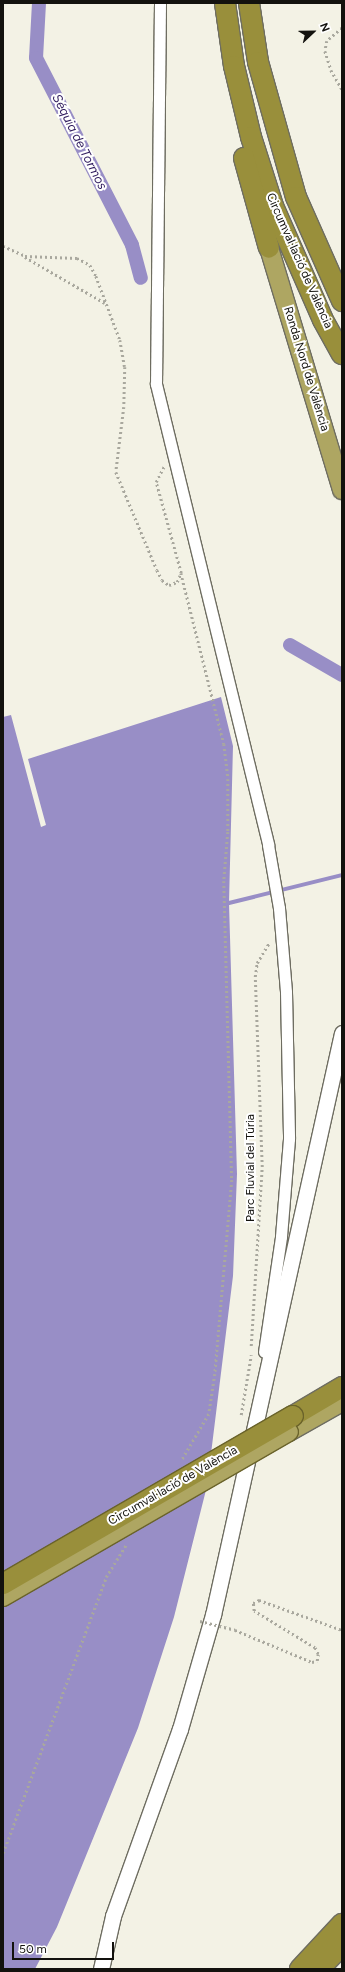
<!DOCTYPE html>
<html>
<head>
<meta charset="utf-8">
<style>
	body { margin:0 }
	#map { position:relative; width:345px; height:1972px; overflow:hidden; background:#f3f2e5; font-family:Figtree,sans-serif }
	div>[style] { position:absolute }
	.water>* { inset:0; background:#988ec6 }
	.stream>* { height:4px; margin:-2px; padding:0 2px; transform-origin:2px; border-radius:2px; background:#988ec6 }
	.canal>* { height:14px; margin:-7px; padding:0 7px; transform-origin:7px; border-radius:7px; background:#988ec6 }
	.path>* { height:2.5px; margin-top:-1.25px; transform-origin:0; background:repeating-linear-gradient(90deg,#a9a89e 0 2px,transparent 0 5px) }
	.roads { filter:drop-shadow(1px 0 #6e6d61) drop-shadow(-1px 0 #6e6d61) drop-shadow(0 1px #6e6d61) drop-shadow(0 -1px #6e6d61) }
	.minor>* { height:11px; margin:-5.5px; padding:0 5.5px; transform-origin:5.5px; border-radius:5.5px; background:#fff }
	.secondary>* { height:15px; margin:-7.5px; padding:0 7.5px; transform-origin:7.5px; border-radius:7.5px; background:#fff }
	.trunk>* { height:18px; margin:-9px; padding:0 9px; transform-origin:9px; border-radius:9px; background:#aea662 }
	.motorway>* { height:20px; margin:-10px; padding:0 10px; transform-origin:10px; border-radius:10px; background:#998f3b }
	.path-bridge>* { height:2.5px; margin-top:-1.25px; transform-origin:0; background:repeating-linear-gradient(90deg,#a9a89e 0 2px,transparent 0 5px) }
	.bridges { filter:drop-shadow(1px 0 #6a632b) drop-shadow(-1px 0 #6a632b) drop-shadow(0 1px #6a632b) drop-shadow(0 -1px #6a632b) }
	.trunk-bridge>* { height:18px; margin:-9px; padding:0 9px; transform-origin:9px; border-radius:9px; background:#aea662 }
	.motorway-bridge>* { height:20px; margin:-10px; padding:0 10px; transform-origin:10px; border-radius:10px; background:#998f3b }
	span { translate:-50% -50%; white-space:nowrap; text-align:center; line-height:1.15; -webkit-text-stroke:4px #fff; paint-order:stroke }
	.street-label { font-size:12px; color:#13120e }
	.water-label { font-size:13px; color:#321e60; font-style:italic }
	.frame { position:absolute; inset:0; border:4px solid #13120e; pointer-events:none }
	.north { position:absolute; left:293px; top:12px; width:40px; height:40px; -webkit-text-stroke:3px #fff; paint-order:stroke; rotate:68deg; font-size:11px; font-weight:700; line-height:16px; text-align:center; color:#13120e }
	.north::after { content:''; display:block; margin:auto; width:14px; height:18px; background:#13120e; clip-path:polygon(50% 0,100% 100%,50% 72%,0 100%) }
	.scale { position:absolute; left:12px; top:1942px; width:102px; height:18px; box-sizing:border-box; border:2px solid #13120e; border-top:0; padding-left:5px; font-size:12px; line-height:14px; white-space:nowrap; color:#13120e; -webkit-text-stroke:3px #fff; paint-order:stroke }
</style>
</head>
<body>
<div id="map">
	<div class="water">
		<div style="clip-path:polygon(221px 697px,233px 746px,229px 903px,237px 1174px,233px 1276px,207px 1486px,174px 1617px,138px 1728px,57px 1927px,35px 1969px,3px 1969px,3px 717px,11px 715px,41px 827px,46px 825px,28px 759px)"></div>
	</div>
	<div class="stream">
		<div style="left:229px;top:903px;width:116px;rotate:-13.9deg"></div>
	</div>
	<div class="canal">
		<div style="left:39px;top:3px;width:55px;rotate:93.1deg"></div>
		<div style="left:36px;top:58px;width:210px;rotate:62.8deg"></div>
		<div style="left:132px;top:245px;width:34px;rotate:75deg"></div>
		<div style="left:290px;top:645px;width:60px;rotate:30deg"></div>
	</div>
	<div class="path">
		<div style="left:342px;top:28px;width:20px;rotate:139deg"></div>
		<div style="left:327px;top:41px;width:10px;rotate:101deg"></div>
		<div style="left:325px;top:51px;width:20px;rotate:72deg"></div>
		<div style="left:331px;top:70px;width:22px;rotate:60deg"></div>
		<div style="left:3px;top:246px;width:24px;rotate:24deg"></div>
		<div style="left:25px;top:256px;width:52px;rotate:2.2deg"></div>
		<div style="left:77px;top:258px;width:15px;rotate:28deg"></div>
		<div style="left:90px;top:265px;width:13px;rotate:61deg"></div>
		<div style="left:96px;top:276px;width:68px;rotate:69.4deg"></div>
		<div style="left:120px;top:340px;width:27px;rotate:80deg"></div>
		<div style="left:125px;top:367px;width:40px;rotate:91.4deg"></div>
		<div style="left:124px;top:407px;width:65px;rotate:97deg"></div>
		<div style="left:116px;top:472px;width:106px;rotate:67.3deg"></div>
		<div style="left:157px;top:570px;width:11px;rotate:63deg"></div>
		<div style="left:162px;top:580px;width:9px;rotate:36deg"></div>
		<div style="left:169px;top:585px;width:9px;rotate:-21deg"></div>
		<div style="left:177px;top:582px;width:10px;rotate:-66deg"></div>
		<div style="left:181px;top:573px;width:94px;rotate:-105.4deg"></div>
		<div style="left:156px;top:482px;width:18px;rotate:-63deg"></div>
		<div style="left:25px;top:257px;width:92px;rotate:29.9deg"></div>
		<div style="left:181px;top:573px;width:176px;rotate:75.9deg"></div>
		<div style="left:224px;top:744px;width:35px;rotate:83deg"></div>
		<div style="left:228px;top:779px;width:53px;rotate:90deg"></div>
		<div style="left:228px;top:832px;width:49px;rotate:94.7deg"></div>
		<div style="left:224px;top:881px;width:299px;rotate:88.5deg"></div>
		<div style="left:232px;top:1180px;width:195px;rotate:95deg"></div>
		<div style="left:215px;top:1374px;width:40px;rotate:98.5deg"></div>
		<div style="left:209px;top:1414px;width:53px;rotate:120.4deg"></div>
		<div style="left:251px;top:1346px;width:179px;rotate:-86.5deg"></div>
		<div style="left:262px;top:1167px;width:190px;rotate:-92.1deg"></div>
		<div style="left:255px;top:977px;width:14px;rotate:-82deg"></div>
		<div style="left:257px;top:963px;width:23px;rotate:-59deg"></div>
		<div style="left:241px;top:1415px;width:61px;rotate:-80.5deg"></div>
		<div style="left:235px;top:1630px;width:83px;rotate:22.6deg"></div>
		<div style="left:312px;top:1662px;width:5px;rotate:-11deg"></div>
		<div style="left:317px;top:1661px;width:7px;rotate:-82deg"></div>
		<div style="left:318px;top:1654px;width:7px;rotate:-117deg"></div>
		<div style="left:315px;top:1648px;width:71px;rotate:-148.8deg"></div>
		<div style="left:254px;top:1611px;width:8px;rotate:-97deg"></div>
		<div style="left:253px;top:1603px;width:7px;rotate:-27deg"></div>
		<div style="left:259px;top:1600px;width:88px;rotate:19.9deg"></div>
		<div style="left:3px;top:1853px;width:295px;rotate:-69.5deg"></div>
		<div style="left:106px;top:1577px;width:39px;rotate:-58deg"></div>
	</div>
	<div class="roads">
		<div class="minor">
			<div style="left:160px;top:3px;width:381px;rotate:90.6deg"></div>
			<div style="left:156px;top:384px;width:474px;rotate:76.3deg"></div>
			<div style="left:268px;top:845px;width:64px;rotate:80.1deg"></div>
			<div style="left:279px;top:908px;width:84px;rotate:85.2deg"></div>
			<div style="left:286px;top:992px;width:147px;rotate:88.8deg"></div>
			<div style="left:289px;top:1139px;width:98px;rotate:94.7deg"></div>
			<div style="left:281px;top:1237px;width:116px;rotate:98.4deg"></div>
		</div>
		<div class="secondary">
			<div style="left:101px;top:1969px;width:54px;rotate:-77.2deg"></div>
			<div style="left:113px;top:1916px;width:199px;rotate:-70.3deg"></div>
			<div style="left:180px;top:1729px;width:119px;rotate:-73.9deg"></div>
			<div style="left:213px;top:1615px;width:596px;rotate:-77.5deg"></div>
		</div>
		<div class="trunk">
			<div style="left:269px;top:248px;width:253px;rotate:73.2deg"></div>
			<div style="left:289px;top:1432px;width:61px;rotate:-29.5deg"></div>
		</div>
		<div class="motorway">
			<div style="left:225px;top:3px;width:64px;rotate:81.9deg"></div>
			<div style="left:234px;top:66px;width:73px;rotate:76.5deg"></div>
			<div style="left:251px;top:137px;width:72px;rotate:72.3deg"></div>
			<div style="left:273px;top:206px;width:124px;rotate:66.3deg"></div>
			<div style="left:323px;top:320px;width:39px;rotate:61deg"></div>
			<div style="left:249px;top:3px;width:60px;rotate:81.3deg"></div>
			<div style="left:258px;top:62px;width:140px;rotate:74.3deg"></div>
			<div style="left:296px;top:197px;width:114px;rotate:66.1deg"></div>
			<div style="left:244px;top:158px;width:93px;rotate:74.5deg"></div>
			<div style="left:293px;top:1416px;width:57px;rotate:-30.6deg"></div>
			<div style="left:300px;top:1969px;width:62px;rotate:-47deg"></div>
			<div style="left:319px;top:1969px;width:33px;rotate:-46deg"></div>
		</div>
	</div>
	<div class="path-bridge">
		<div style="left:200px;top:1621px;width:36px;rotate:14deg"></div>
	</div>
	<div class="bridges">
		<div class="trunk-bridge">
			<div style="left:3px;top:1597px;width:330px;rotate:-30deg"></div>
		</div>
		<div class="motorway-bridge">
			<div style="left:3px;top:1584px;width:335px;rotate:-30.1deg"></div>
		</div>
	</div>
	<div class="street-label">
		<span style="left:299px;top:261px;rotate:66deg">Circumval·lació de València</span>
		<span style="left:306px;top:369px;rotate:73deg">Ronda Nord de València</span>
		<span style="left:251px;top:1168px;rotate:-90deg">Parc Fluvial del Túria</span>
		<span style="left:173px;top:1486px;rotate:-30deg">Circumval·lació de València</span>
	</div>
	<div class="water-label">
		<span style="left:79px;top:142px;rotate:63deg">Séquia de Tormos</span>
	</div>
	<div class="frame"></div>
	<div class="north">N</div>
	<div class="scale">50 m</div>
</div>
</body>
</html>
